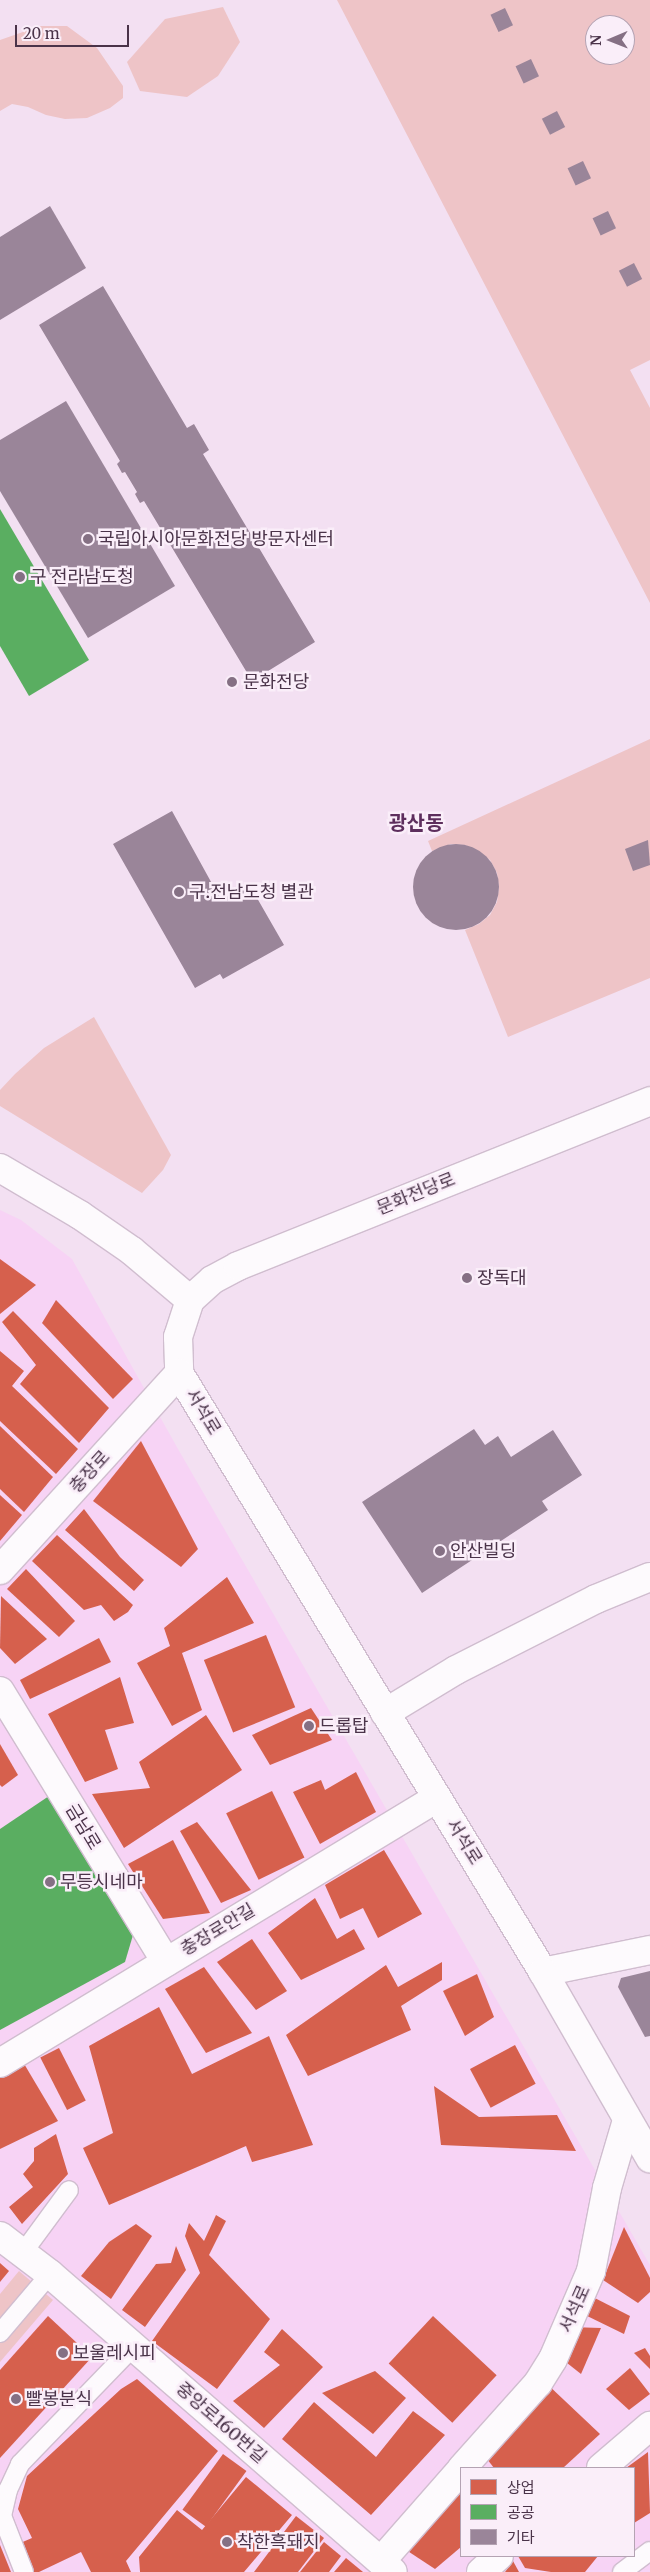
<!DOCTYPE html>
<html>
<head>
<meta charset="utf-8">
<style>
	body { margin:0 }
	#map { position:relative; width:650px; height:2572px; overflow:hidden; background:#f3e0f2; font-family:Merriweather,"Noto Sans KR",serif }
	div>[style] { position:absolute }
	.built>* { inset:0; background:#f7d3f5 }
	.green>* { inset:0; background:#eec4c7 }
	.shops>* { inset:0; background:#d6604d; transform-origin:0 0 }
	.public>* { inset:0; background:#5aae61 }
	.building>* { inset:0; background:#9a8599; transform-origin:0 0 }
	.round { border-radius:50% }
	.roads { filter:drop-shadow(1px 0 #d0bdcf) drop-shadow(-1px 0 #d0bdcf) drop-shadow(0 1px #d0bdcf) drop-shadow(0 -1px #d0bdcf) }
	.service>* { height:18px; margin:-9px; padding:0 9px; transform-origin:9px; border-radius:9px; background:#fdfafd }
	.pedestrian>* { height:28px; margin:-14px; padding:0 14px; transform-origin:14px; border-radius:14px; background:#fdfafd }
	.minor>* { height:28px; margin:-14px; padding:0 14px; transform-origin:14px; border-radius:14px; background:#fdfafd }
	.tertiary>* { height:28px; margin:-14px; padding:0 14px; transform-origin:14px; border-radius:14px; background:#fdfafd }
	.dots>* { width:14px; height:14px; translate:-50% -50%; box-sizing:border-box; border:2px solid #faeef9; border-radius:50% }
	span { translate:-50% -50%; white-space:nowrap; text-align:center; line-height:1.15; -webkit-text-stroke:5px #faeef9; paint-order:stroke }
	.poi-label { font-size:18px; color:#4a3349 }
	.left { translate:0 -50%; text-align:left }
	.street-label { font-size:18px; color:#4a3349 }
	.quarter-label { font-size:20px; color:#5d2e5d; font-weight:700 }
	.legend { position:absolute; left:460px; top:2467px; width:175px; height:90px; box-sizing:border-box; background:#faeef9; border:1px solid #b4a3b3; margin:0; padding:6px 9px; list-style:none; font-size:15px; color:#4a3349 }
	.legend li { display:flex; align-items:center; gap:10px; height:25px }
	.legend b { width:25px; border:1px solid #b4a3b3 }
	.north { position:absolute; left:585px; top:15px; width:50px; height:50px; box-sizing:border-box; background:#faeef9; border:1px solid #b4a3b3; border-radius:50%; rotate:269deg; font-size:14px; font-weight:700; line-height:20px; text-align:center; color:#4a3349 }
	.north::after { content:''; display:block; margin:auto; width:18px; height:22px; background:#857084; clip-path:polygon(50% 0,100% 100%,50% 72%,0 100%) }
	.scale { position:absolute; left:15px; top:25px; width:114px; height:22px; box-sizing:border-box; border:2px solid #4a3349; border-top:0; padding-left:6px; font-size:15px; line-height:18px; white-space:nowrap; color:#4a3349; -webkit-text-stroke:4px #faeef9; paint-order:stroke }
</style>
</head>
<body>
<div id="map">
	<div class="built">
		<div style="clip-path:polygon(evenodd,0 1210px,21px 1220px,72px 1259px,178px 1449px,650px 2265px,650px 2572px,0 2572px,0 1210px,461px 2468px,634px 2468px,634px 2556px,461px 2556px,461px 2468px)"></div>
	</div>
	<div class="green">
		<div style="clip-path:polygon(evenodd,337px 0,650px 0,650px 360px,630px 370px,650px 408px,650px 603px,337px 0,595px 25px,625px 25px,625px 55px,595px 55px,595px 25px)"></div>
		<div style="clip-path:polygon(223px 7px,240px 42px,218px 76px,187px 97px,140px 91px,127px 62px,165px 19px)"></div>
		<div style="clip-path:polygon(40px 26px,67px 26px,97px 48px,123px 86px,123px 98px,110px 108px,87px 118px,65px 119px,46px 115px,28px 107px,12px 104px,0 111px,0 40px)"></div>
		<div style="clip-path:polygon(650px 739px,650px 978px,508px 1037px,465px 930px,479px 924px,490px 915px,497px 902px,499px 887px,497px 873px,490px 860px,478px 851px,465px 845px,451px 844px,432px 851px,428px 841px)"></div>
		<div style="clip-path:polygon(94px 1017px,171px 1155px,163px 1170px,142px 1193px,0 1106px,0 1090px,15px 1074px,44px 1048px)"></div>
		<div style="clip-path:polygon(19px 2271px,53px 2300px,0 2362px,0 2294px)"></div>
	</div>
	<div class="shops">
		<div style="clip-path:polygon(0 1259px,36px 1285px,0 1314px)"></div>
		<div style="clip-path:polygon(56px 1300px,133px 1379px,113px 1399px,42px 1323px)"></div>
		<div style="clip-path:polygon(13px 1311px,109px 1408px,79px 1443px,20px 1384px,36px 1365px,2px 1322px)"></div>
		<div style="clip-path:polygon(0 1351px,24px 1371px,12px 1386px,78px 1449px,56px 1474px,0 1421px)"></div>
		<div style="clip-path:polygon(0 1426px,53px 1477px,24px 1512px,0 1489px)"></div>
		<div style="clip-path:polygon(141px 1441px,198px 1549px,181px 1567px,93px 1501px)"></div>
		<div style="clip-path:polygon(0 1495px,22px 1515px,0 1541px)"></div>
		<div style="clip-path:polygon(84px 1509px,120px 1557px,144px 1580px,134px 1591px,65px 1530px)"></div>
		<div style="clip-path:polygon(57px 1535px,133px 1605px,128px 1612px,114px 1621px,101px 1605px,84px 1610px,32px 1561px)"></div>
		<div style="clip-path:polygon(26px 1569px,75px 1621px,59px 1637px,7px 1589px)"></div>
		<div style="clip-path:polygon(227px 1577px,254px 1623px,182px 1653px,202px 1710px,172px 1726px,137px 1663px,170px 1646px,164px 1628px)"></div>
		<div style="clip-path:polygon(1px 1596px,47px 1639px,15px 1664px,0 1648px)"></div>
		<div style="left:266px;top:1635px;width:78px;height:67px;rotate:68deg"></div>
		<div style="clip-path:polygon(99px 1638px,111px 1662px,30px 1699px,20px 1680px)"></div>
		<div style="clip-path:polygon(120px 1677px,134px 1723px,105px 1730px,118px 1769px,85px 1782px,48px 1714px)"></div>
		<div style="clip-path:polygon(311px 1708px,332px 1740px,270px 1765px,252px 1735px)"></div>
		<div style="clip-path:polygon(206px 1715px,242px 1770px,124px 1848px,92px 1794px,150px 1788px,139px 1762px)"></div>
		<div style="clip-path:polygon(0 1744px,18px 1775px,2px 1787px,0 1785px)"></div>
		<div style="clip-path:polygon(356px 1772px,376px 1812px,320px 1844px,293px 1792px,321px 1780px,325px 1790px)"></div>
		<div style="left:272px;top:1791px;width:74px;height:51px;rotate:64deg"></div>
		<div style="clip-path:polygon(197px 1822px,251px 1890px,221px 1903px,180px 1831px)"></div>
		<div style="clip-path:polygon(173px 1840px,210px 1913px,163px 1919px,128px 1864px)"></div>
		<div style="clip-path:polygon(384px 1850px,422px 1914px,378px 1938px,363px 1908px,340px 1919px,325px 1885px)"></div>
		<div style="clip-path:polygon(315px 1898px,337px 1939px,354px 1929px,365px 1949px,301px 1980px,268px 1933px)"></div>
		<div style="clip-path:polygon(252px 1939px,287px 1991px,256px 2010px,217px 1962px)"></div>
		<div style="clip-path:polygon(442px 1962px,442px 1980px,401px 2006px,411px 2030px,308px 2076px,286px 2035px,386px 1965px,398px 1987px)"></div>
		<div style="clip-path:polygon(204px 1967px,252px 2033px,206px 2053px,165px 1989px)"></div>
		<div style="clip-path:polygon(477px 1974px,494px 2017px,465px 2036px,443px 1991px)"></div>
		<div style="clip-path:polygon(159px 2007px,192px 2074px,269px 2036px,313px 2145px,252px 2162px,246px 2146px,109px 2205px,83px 2148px,113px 2133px,89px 2046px)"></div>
		<div style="left:515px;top:2045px;width:44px;height:51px;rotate:62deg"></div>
		<div style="left:59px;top:2048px;width:59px;height:21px;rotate:63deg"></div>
		<div style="clip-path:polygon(23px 2062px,58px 2121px,0 2149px,0 2077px)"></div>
		<div style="clip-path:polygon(434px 2086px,479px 2117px,557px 2115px,576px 2151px,441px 2145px)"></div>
		<div style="clip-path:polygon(56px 2134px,68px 2174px,22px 2224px,9px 2207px,33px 2187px,23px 2174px,34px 2161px,34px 2148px)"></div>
		<div style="clip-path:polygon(216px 2215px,226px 2221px,209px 2255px,270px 2319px,217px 2389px,152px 2341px,200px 2273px,185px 2236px,189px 2223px,204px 2241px)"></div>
		<div style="clip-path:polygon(136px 2224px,152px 2236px,111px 2299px,81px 2276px,109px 2242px)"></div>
		<div style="clip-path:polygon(624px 2227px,650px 2278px,650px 2292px,638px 2303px,603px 2280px)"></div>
		<div style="clip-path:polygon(176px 2246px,186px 2270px,145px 2327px,122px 2310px,156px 2264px,171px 2263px)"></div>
		<div style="clip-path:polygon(0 2263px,9px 2271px,0 2282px)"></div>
		<div style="clip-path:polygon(585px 2293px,630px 2316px,624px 2334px,581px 2313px)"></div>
		<div style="clip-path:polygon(48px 2316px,92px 2357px,0 2458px,0 2370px)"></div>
		<div style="left:433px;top:2316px;width:87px;height:65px;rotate:43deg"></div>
		<div style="clip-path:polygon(570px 2327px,601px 2328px,581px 2374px,562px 2359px)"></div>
		<div style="clip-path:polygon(282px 2329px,323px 2367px,264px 2428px,233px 2401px,280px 2365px,264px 2352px)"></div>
		<div style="clip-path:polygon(645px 2348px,650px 2356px,650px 2369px,634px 2353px)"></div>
		<div style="clip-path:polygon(630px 2368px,650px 2394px,629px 2410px,606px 2389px)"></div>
		<div style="clip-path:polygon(375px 2371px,406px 2398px,373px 2434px,322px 2393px)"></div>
		<div style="clip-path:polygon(137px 2379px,218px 2451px,126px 2561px,131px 2572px,91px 2572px,81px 2552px,39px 2572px,31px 2572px,18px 2544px,32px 2538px,18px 2509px,27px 2476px,121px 2389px)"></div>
		<div style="clip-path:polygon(546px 2383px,600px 2434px,563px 2468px,494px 2468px,487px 2459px)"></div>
		<div style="clip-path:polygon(314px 2402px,376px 2457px,413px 2411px,445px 2435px,371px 2515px,282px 2439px)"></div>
		<div style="clip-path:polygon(648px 2452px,650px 2513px,634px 2523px,634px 2468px,626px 2468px)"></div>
		<div style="left:223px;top:2454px;width:29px;height:69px;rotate:36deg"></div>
		<div style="clip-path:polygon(246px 2477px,292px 2515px,244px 2572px,140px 2572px,139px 2557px,177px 2510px,202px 2530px)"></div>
		<div style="clip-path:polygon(461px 2479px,461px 2547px,435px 2569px,397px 2544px)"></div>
		<div style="clip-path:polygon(296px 2516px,324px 2538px,298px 2572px,254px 2572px)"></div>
		<div style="clip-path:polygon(324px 2542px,341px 2556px,329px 2572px,300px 2572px)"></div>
		<div style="clip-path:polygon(0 2545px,11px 2572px,0 2572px)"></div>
		<div style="clip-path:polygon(518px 2556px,598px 2556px,585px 2572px,551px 2572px,525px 2568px)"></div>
		<div style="clip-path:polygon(346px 2558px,363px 2572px,334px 2572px)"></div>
		<div style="clip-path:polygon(513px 2561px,519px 2572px,505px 2572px)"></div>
	</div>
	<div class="public">
		<div style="clip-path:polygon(0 509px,89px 660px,29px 696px,0 646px)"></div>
		<div style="clip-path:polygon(49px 1796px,133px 1935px,125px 1962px,0 2030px,0 1829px)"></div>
	</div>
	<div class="building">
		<div style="left:505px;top:8px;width:19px;height:16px;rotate:65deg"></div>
		<div style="left:531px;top:59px;width:19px;height:17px;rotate:65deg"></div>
		<div style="left:557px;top:111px;width:18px;height:17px;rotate:63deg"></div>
		<div style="left:583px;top:161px;width:19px;height:17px;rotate:65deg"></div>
		<div style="clip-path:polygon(50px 206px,86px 268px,0 320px,0 237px)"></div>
		<div style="left:608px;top:211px;width:19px;height:17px;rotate:65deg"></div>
		<div style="left:634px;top:263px;width:18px;height:17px;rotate:63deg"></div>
		<div style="clip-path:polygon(103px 286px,187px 428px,194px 424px,209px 450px,203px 454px,315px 642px,252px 681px,144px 501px,140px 503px,135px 494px,137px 492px,125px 472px,122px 473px,117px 464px,120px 461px,39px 325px)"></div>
		<div style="clip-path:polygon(66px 401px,175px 586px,88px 638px,0 491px,0 440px)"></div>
		<div style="clip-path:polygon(172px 811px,221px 900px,249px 884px,284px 945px,223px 979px,220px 974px,195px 988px,113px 844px)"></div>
		<div style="clip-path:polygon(648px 840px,650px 865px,633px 871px,625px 849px)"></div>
		<div class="round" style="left:413px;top:844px;width:86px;height:86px"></div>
		<div style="clip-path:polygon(474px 1429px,485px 1445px,498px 1436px,511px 1457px,553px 1430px,582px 1475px,542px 1501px,548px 1510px,422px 1593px,362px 1502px)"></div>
		<div style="clip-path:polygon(650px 1971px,650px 2036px,645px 2037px,618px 1987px,621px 1978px)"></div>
	</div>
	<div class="roads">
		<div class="service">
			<div style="left:22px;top:2254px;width:79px;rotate:-53.7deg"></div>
			<div style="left:0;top:2333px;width:77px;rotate:-49.7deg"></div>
			<div style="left:24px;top:2572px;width:60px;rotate:-111.4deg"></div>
			<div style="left:2px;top:2516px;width:27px;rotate:-77deg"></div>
			<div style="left:8px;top:2490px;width:29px;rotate:-65deg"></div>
			<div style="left:20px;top:2464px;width:161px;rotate:-46deg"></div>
			<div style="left:622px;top:2572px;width:35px;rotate:-37deg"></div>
		</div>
		<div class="pedestrian">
			<div style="left:0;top:1570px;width:266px;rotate:-47.7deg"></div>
		</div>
		<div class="minor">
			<div style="left:0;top:1691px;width:318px;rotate:58.5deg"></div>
			<div style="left:385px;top:1713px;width:83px;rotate:-31.2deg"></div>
			<div style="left:456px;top:1670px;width:157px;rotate:-26.9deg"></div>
			<div style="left:596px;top:1599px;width:58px;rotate:-22.2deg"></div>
			<div style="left:543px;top:1972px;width:109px;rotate:-11.6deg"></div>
			<div style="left:0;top:2063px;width:511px;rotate:-31.23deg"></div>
			<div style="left:0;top:2236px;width:63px;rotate:37.2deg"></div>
			<div style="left:50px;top:2274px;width:454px;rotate:41deg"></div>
			<div style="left:462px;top:2468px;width:114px;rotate:-48.2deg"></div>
			<div style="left:538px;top:2383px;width:28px;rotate:-58deg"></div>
			<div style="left:553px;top:2359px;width:96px;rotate:-66.6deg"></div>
			<div style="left:591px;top:2271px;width:85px;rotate:-79.1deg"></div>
			<div style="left:607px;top:2188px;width:71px;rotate:-73.6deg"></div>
			<div style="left:601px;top:2468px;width:65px;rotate:-40.6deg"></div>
			<div style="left:381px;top:2561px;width:121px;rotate:-48.7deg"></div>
			<div style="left:481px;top:2572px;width:24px;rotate:-42deg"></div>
		</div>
		<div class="tertiary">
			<div style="left:0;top:1168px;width:93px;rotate:30.4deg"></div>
			<div style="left:80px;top:1215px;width:63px;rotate:34.7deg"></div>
			<div style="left:132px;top:1251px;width:76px;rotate:40.2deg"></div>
			<div style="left:190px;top:1300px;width:39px;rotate:108deg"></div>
			<div style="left:178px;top:1337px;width:36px;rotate:88deg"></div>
			<div style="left:179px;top:1373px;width:701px;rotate:58.71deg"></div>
			<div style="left:543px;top:1972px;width:215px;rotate:60.1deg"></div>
			<div style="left:190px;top:1300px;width:30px;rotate:-42deg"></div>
			<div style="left:212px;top:1280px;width:30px;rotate:-28deg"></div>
			<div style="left:238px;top:1266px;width:444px;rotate:-21.8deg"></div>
		</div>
	</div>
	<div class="dots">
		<div style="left:88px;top:539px;background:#857084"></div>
		<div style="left:20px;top:577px;background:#857084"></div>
		<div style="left:232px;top:682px;background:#857084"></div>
		<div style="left:179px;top:892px;background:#857084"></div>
		<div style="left:467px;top:1278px;background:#857084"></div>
		<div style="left:440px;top:1551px;background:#857084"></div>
		<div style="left:309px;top:1726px;background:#857084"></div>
		<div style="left:50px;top:1882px;background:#857084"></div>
		<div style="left:63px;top:2353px;background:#857084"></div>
		<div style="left:16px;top:2399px;background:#857084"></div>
		<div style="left:227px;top:2542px;background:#857084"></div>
	</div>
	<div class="poi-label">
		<span class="left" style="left:98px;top:539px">국립아시아문화전당 방문자센터</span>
		<span class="left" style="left:30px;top:577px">구 전라남도청</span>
		<span class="left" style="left:243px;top:682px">문화전당</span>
		<span class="left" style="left:189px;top:892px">구.전남도청 별관</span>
		<span class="left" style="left:477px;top:1278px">장독대</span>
		<span class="left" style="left:450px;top:1551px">안산빌딩</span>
		<span class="left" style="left:319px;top:1726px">드롭탑</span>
		<span class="left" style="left:60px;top:1882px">무등시네마</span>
		<span class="left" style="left:73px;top:2353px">보울레시피</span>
		<span class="left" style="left:26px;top:2399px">빨봉분식</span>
		<span class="left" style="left:237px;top:2542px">착한흑돼지</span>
	</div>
	<div class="street-label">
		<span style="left:416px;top:1194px;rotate:-22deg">문화전당로</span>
		<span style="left:203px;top:1412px;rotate:59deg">서석로</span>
		<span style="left:90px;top:1472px;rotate:-48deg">충장로</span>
		<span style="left:83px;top:1827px;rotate:59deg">금남로</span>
		<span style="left:464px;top:1842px;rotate:58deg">서석로</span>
		<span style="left:218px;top:1930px;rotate:-31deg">충장로안길</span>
		<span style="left:575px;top:2309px;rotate:-66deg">서석로</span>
		<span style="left:221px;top:2423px;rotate:41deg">중앙로160번길</span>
	</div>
	<div class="quarter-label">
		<span style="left:416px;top:822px">광산동</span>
	</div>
	<ul class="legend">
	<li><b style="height:14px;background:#d6604d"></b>상업</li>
	<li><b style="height:14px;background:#5aae61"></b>공공</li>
	<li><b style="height:14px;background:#9a8599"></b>기타</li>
	</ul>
	<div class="north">N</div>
	<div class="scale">20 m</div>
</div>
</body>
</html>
